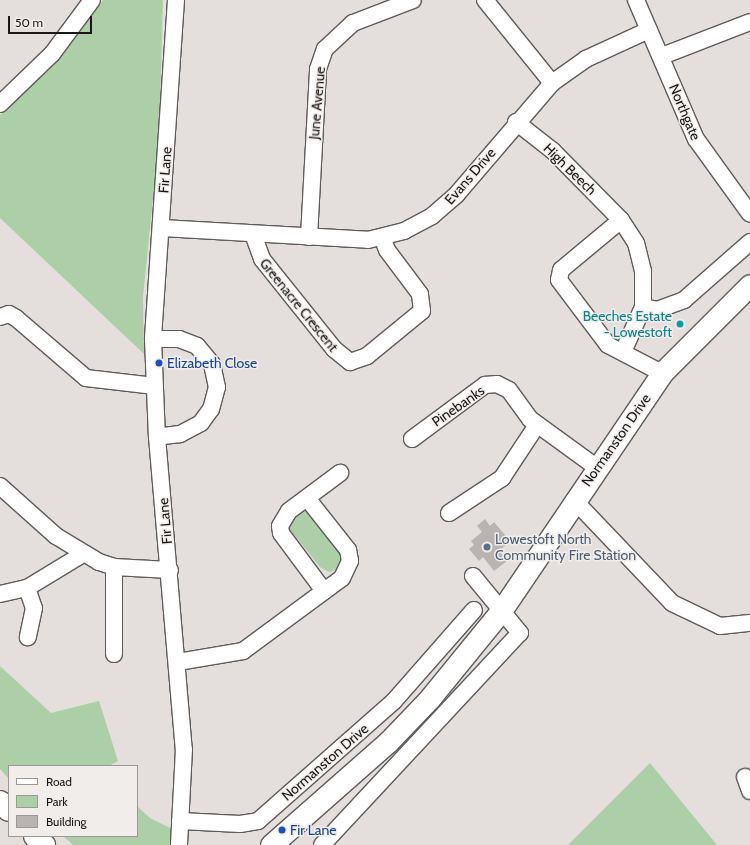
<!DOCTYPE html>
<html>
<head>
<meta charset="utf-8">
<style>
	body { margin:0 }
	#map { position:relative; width:750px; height:845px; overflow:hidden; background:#e4dfdd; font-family:Cabin,sans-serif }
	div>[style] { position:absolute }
	.green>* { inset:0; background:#accfa7 }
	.building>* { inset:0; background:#b9b4b2; transform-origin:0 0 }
	.roads { filter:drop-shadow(1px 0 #605c59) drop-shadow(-1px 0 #605c59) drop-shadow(0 1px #605c59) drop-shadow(0 -1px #605c59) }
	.minor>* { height:16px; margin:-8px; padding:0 8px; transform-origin:8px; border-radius:8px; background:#fff }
	.major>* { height:21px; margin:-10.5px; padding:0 10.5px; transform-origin:10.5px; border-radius:10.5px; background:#fff }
	.highway>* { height:22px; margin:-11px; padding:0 11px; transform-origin:11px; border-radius:11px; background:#fff }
	.dots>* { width:11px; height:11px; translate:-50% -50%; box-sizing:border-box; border:2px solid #f1edea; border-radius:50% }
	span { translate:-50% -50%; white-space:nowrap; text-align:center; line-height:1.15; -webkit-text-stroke:3px #f1edea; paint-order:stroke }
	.street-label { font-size:14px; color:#1a1918 }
	.culture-label { font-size:14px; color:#0d838f }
	.right { translate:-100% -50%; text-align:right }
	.transit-label { font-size:14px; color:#164399 }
	.left { translate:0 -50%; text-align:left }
	.service-label { font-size:14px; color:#4e5e75 }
	.legend { position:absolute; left:8px; top:765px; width:130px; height:72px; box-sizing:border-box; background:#f1edea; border:1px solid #9b9896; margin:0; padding:5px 7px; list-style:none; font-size:12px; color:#1a1918 }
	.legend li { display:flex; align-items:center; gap:8px; height:20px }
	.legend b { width:20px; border:1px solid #9b9896 }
	.scale { position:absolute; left:8px; top:16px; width:84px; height:18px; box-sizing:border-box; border:2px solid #1a1918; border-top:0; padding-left:5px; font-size:12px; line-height:14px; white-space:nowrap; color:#1a1918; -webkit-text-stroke:3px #f1edea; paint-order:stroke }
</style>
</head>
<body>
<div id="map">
	<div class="green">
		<div style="clip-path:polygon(103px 0,163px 0,159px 139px,143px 297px,144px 354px,0 218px,0 115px,60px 58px)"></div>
		<div style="clip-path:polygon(306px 507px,345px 556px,338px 569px,329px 572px,321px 568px,287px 526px,288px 518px)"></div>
		<div style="clip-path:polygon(0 666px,51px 713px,99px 701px,118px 761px,109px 766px,9px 766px,9px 779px,0 769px)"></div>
		<div style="clip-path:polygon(650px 763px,717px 845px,568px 845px)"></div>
		<div style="clip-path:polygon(137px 806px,150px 818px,174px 830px,172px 845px,73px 845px,63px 836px,137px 836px)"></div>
	</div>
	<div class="building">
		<div style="left:681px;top:319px;width:6px;height:8px;rotate:45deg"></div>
		<div style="clip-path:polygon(485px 519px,490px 526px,494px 522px,510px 541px,499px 551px,507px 561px,494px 571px,483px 557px,479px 561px,469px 549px,474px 545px,471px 541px,482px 532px,477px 526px)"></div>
	</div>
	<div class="roads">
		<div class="minor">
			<div style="left:176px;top:0;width:340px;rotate:93.9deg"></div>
			<div style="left:153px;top:339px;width:98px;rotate:87.7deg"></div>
			<div style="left:157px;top:437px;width:313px;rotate:85.1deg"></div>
			<div style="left:184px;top:749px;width:96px;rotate:93deg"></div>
			<div style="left:485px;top:0;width:107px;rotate:51.1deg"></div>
			<div style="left:636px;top:0;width:151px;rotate:66.7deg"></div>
			<div style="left:696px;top:139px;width:92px;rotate:54.2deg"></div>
			<div style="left:662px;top:56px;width:94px;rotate:-21.1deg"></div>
			<div style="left:0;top:104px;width:72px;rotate:-43.9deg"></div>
			<div style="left:52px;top:54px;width:67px;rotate:-53.5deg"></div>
			<div style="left:516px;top:122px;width:47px;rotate:38.1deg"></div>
			<div style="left:553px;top:151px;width:97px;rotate:45.4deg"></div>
			<div style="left:621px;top:220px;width:27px;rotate:57deg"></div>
			<div style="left:636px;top:243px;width:29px;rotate:76deg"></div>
			<div style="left:643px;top:271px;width:36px;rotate:90deg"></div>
			<div style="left:643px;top:307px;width:49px;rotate:114deg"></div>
			<div style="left:621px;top:220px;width:78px;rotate:140.2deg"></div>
			<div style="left:561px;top:270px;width:10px;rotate:101deg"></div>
			<div style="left:559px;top:280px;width:81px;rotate:53deg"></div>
			<div style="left:608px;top:345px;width:61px;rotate:27.4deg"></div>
			<div style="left:162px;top:228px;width:206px;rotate:3.3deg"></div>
			<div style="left:368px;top:240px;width:37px;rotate:-14deg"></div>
			<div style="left:404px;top:231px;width:32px;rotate:-28deg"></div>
			<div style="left:432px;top:216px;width:33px;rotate:-41deg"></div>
			<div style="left:457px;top:194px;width:146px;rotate:-49.4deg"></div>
			<div style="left:552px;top:83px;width:42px;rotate:-35.2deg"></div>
			<div style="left:586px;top:59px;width:69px;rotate:-24.7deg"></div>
			<div style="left:253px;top:234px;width:27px;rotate:70deg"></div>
			<div style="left:262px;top:259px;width:115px;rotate:51.3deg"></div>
			<div style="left:334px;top:349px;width:21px;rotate:39deg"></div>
			<div style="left:350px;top:362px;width:18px;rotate:-19deg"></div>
			<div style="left:367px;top:356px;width:71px;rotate:-39.3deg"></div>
			<div style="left:422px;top:311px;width:17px;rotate:-97deg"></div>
			<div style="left:420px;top:294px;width:55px;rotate:-126.9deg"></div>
			<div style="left:387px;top:250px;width:14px;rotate:-111deg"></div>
			<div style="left:309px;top:237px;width:168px;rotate:-86.9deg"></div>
			<div style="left:318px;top:69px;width:21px;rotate:-71deg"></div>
			<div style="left:325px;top:49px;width:38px;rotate:-43deg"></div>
			<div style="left:353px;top:23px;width:64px;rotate:-21deg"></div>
			<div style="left:643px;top:307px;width:14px;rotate:12deg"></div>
			<div style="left:657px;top:310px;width:29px;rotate:-20deg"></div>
			<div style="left:684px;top:300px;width:88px;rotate:-41.3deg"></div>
			<div style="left:0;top:317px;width:9px;rotate:-18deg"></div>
			<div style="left:9px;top:314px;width:8px;rotate:30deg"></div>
			<div style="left:16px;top:318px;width:92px;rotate:40.6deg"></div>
			<div style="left:86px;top:378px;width:69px;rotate:6.6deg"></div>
			<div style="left:153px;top:339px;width:26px"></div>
			<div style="left:179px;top:339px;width:19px;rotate:21deg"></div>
			<div style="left:197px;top:346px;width:23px;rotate:50deg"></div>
			<div style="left:212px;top:364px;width:24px;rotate:78deg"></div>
			<div style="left:217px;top:387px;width:23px;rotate:105deg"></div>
			<div style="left:211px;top:409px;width:17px;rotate:126deg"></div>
			<div style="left:201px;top:423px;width:24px;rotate:152deg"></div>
			<div style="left:180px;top:434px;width:23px;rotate:173deg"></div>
			<div style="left:412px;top:439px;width:91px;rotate:-36.5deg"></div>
			<div style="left:485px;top:385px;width:12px;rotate:-5deg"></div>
			<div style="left:497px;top:384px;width:13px;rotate:27deg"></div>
			<div style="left:509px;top:390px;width:36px;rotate:54deg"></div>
			<div style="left:530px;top:419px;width:82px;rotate:36deg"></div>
			<div style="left:0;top:486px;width:75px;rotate:41.8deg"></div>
			<div style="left:56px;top:536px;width:50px;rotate:31.2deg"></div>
			<div style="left:99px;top:562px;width:16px;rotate:18deg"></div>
			<div style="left:114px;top:567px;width:56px;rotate:3.1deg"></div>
			<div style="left:574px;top:500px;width:142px;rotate:46.4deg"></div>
			<div style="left:672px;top:603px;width:53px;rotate:25.6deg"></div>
			<div style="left:720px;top:626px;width:30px;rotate:-6deg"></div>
			<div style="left:449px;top:513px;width:64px;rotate:-33.4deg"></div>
			<div style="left:502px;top:478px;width:64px;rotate:-56.6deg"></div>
			<div style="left:27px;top:588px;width:21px;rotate:71deg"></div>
			<div style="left:34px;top:608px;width:30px;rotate:102deg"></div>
			<div style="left:324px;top:591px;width:72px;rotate:-126.6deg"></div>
			<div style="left:281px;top:533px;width:7px;rotate:-98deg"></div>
			<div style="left:280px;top:526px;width:17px;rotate:-59deg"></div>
			<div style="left:289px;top:511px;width:64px;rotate:-36.7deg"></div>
			<div style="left:0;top:594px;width:28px;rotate:-13deg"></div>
			<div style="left:27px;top:588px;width:66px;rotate:-31.3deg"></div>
			<div style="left:114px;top:654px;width:87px;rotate:-90deg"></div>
			<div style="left:178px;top:662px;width:66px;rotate:-9.6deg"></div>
			<div style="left:243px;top:651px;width:123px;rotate:-36.4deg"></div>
			<div style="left:342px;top:578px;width:19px;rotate:-65deg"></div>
			<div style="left:350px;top:561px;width:11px;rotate:-100deg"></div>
			<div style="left:348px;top:550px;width:66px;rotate:-128.3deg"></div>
			<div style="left:745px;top:777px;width:15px;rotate:70deg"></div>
			<div style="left:180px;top:821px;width:60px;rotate:2.9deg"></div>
			<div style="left:240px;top:824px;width:18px;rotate:-9deg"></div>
			<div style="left:258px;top:821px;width:181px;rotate:-41.4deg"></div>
			<div style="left:394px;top:701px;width:121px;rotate:-48.7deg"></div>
			<div style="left:322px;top:845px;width:290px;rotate:-47deg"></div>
			<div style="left:520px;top:633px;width:74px;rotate:-129.5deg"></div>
		</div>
		<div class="major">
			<div style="left:271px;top:845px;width:156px;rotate:-41.4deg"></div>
			<div style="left:388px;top:742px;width:61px;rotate:-46.3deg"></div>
			<div style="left:430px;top:698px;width:112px;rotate:-50.8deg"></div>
			<div style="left:501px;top:611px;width:287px;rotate:-55.9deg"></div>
			<div style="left:662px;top:373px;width:124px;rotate:-45deg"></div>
		</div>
		<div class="highway">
			<div style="left:0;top:802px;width:12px;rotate:42deg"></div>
			<div style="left:35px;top:836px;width:13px;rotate:45deg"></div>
		</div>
	</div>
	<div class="dots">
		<div style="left:680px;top:324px;background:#0f9aa8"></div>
		<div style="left:159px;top:363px;background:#1a4fb4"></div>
		<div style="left:487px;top:547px;background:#5c6f8a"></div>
		<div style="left:282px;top:830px;background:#1a4fb4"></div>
	</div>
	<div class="street-label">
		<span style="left:317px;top:103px;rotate:-85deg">June Avenue</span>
		<span style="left:685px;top:112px;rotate:67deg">Northgate</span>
		<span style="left:570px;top:169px;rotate:44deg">High Beech</span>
		<span style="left:165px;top:170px;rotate:-86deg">Fir Lane</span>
		<span style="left:470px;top:176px;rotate:-49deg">Evans Drive</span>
		<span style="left:299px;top:305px;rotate:51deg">Greenacre Crescent</span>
		<span style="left:458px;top:406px;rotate:-35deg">Pinebanks</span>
		<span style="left:616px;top:440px;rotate:-55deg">Normanston Drive</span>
		<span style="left:165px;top:521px;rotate:-95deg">Fir Lane</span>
		<span style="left:325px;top:762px;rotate:-41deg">Normanston Drive</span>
	</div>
	<div class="culture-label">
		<span class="right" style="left:672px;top:324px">Beeches Estate<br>- Lowestoft</span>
	</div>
	<div class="transit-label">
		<span class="left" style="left:167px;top:363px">Elizabeth Close</span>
		<span class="left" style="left:290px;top:830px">Fir Lane</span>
	</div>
	<div class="service-label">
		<span class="left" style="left:495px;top:547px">Lowestoft North<br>Community Fire Station</span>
	</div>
	<ul class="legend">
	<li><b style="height:5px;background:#fff"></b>Road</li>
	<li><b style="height:11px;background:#accfa7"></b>Park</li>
	<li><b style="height:11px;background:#b9b4b2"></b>Building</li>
	</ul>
	<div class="scale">50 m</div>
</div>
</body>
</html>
